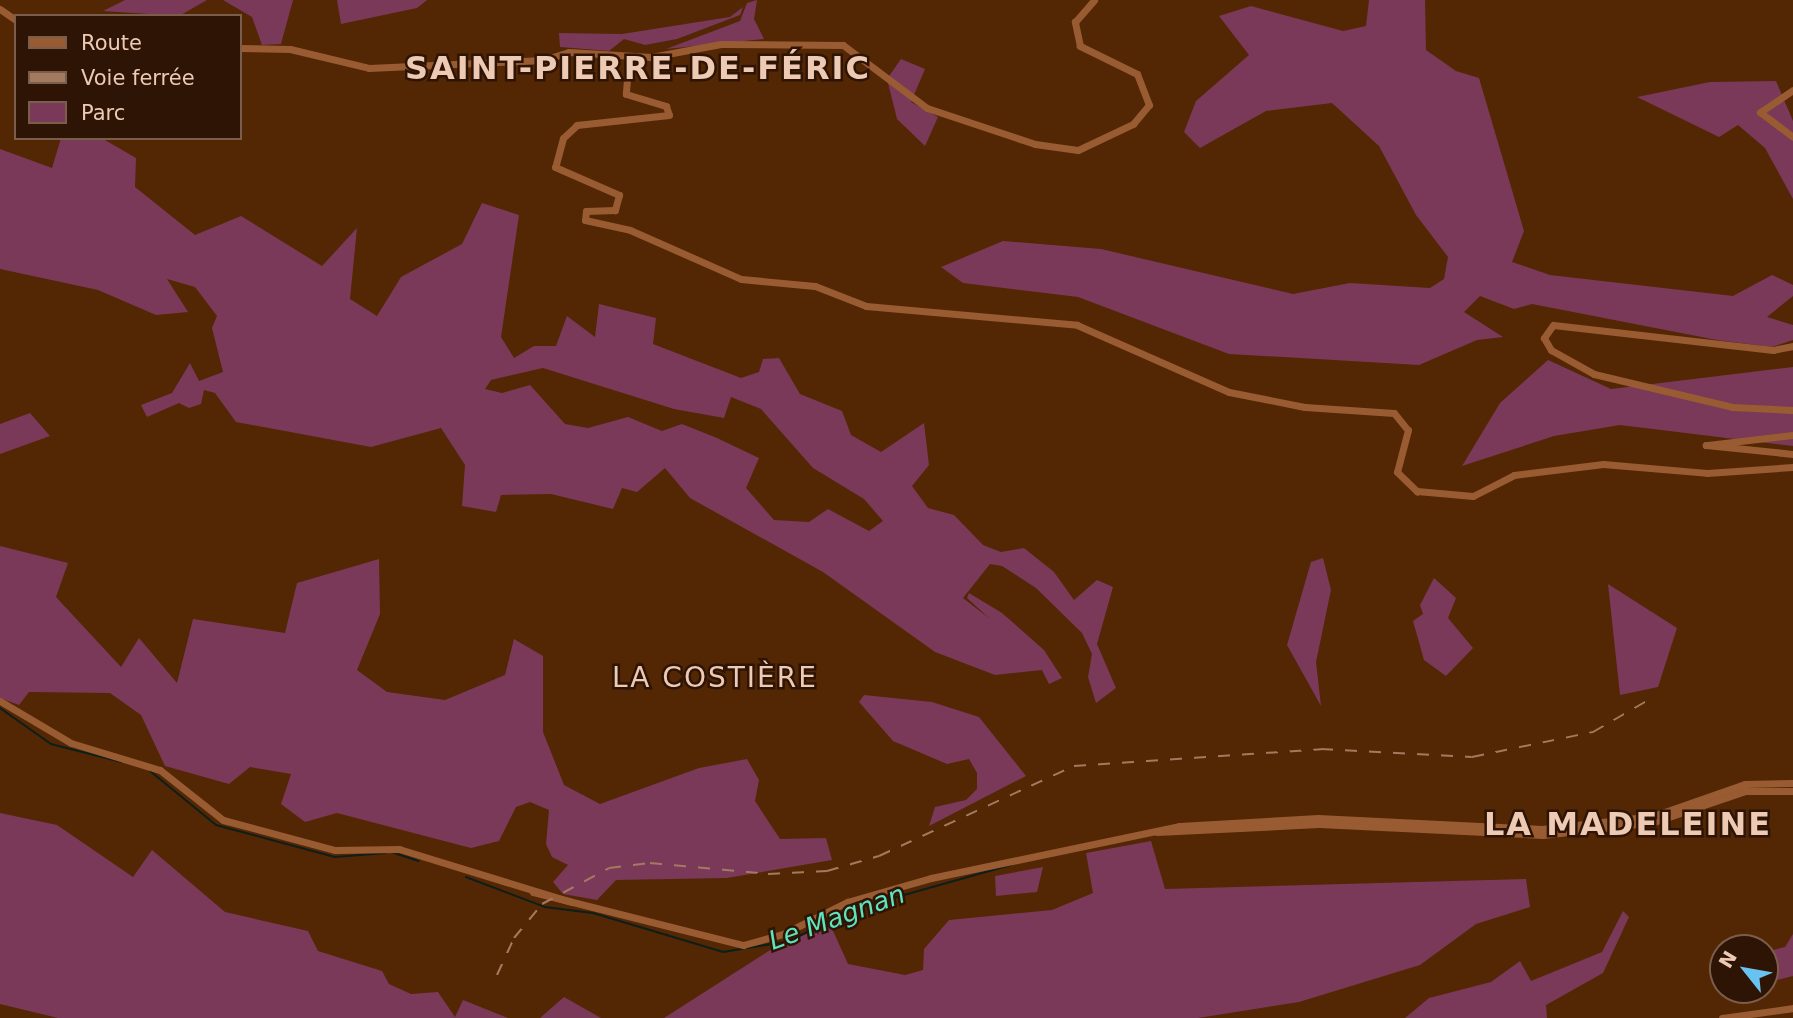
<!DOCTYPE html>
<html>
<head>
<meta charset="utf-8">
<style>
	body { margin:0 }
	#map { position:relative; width:1793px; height:1018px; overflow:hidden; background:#532604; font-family:"DejaVu Sans",sans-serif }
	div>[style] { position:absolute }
	.green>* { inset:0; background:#7a3958 }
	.stream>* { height:2px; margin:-1px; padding:0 1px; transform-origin:1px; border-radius:1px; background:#0d1f1a }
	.tertiary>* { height:7px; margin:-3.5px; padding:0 3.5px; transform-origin:3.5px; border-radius:3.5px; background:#995b32 }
	.rail>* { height:2px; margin-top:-1px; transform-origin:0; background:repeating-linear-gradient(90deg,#a37a5f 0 12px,transparent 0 24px) }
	span { translate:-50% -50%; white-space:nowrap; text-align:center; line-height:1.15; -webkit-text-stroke:5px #2e1404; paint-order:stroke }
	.water-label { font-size:26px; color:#5de3bf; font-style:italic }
	.quarter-label { font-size:28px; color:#eecab5; letter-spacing:2px }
	.district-label { font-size:32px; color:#eecab5; font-weight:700; letter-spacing:2px }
	.legend { position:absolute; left:14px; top:14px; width:228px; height:126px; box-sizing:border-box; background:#2e1404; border:2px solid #7b5d4b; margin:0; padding:9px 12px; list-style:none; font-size:21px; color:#eecab5 }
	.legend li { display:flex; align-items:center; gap:14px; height:35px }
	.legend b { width:35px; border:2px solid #7b5d4b }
	.north { position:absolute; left:1709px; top:934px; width:70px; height:70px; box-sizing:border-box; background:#2e1404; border:2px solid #7b5d4b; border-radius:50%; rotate:301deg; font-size:19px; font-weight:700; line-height:28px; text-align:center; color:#eecab5 }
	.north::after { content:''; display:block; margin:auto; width:24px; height:32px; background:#69c3f1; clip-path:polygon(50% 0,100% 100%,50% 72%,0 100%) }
</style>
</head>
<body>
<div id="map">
	<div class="green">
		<div style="clip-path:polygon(125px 0,207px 0,179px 16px,103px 11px)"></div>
		<div style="clip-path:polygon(223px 0,293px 0,281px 44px,262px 45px,252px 17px)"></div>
		<div style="clip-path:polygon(337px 0,427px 0,417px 8px,341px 24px)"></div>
		<div style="clip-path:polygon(757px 0,754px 19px,764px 39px,666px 49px,740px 21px,747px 3px)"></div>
		<div style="clip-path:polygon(1369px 0,1425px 0,1426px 50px,1456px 71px,1479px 78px,1524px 231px,1512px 262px,1550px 275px,1733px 296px,1772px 275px,1793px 285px,1793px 296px,1767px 317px,1793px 325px,1793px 340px,1772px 347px,1717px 340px,1532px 304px,1514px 309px,1480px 296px,1464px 312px,1503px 337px,1477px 340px,1419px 365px,1229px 354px,1078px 297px,963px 283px,941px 267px,1003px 241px,1101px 249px,1293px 294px,1350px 283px,1430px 288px,1444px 279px,1448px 257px,1416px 215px,1379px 146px,1332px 103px,1266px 111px,1200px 148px,1184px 132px,1196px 101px,1249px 55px,1219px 16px,1251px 6px,1343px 31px,1366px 26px)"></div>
		<div style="clip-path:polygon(743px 7px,740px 15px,677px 39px,645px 45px,624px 39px,609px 51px,560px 47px,559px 33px,622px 34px,730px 17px)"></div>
		<div style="clip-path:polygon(901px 59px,925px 69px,911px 102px,938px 117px,925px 146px,897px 119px,887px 79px)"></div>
		<div style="clip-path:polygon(1776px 81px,1793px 121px,1793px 199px,1765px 148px,1738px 125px,1719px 137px,1637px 97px,1710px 82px)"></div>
		<div style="clip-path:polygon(evenodd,61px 138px,105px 140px,136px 158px,135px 187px,195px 235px,241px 216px,322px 266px,357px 228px,350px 299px,377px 316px,401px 277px,462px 244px,482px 203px,519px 215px,501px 337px,514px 358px,534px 346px,556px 346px,567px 316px,595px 337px,599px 304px,656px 318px,653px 344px,741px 378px,759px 372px,763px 359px,779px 358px,800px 394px,842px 411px,851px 435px,881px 452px,924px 423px,929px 465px,912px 486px,928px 508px,954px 515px,983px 545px,1001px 552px,1024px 548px,1054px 572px,1074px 600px,1097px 580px,1113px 587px,1097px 644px,1116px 688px,1096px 703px,1088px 677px,1092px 654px,1082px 633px,1036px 588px,1002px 566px,990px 564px,963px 598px,990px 619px,967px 598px,969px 593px,1002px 613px,1044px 650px,1062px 678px,1049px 684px,1042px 670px,995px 675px,935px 652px,823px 572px,690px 498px,665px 468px,637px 492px,622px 488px,613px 509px,551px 494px,501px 495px,496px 512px,462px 506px,465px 465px,441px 428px,371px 447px,236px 422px,215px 393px,204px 390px,201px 404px,189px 408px,179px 403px,147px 417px,141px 405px,172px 393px,190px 363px,199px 381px,223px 372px,212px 328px,217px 316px,195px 287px,167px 279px,188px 312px,156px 315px,98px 290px,0 269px,0 149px,52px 168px,61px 138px,543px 368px,674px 409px,724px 418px,731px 397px,761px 409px,813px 468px,864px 499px,883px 521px,869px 531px,828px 509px,809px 522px,774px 520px,746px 488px,759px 458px,717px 438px,682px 424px,662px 431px,628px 417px,588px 428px,565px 424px,530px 385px,502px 393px,485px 389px,491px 380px,543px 368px)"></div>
		<div style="clip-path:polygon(1548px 360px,1611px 389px,1793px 367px,1793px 446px,1620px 425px,1554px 436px,1462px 466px,1500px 403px)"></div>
		<div style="clip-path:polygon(30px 413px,50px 436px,0 454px,0 424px)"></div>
		<div style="clip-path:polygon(0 546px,68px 563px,56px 597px,121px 667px,139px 638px,177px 683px,193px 619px,285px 633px,297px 583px,379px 559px,380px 614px,357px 670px,387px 692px,445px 700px,505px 675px,514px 639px,543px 656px,543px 732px,564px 785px,600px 804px,699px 768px,747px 759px,759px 780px,755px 801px,780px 839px,826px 838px,832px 860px,727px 878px,616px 880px,597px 900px,563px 894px,553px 882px,568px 865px,552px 857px,546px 844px,549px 810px,530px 802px,516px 807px,499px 841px,471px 848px,337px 813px,305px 822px,281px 804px,291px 774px,250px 767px,229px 784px,165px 766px,141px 715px,110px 693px,29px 692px,19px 705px,0 698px)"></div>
		<div style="clip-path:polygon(1323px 558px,1331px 590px,1316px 662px,1321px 706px,1287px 645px,1311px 562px)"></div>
		<div style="clip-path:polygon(1434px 578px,1456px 598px,1448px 618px,1473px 648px,1446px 676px,1424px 660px,1413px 621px,1423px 614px,1420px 605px)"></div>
		<div style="clip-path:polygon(1608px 584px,1677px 628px,1658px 687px,1620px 695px)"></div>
		<div style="clip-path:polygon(864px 695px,932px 702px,979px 717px,1026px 776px,929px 826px,935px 807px,966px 800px,977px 789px,977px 773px,969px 759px,947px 764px,893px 741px,859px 702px)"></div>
		<div style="clip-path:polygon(0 813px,57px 825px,133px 877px,152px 850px,225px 912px,308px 931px,318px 951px,382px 971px,389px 984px,411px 994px,438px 992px,455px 1017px,463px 1000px,508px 1018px,58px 1018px,0 1004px)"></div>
		<div style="clip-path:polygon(1151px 841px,1165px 889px,1526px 879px,1530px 907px,1476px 924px,1420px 965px,1299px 1002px,1198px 1018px,664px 1018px,775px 947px,830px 924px,848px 964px,905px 975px,923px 970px,924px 949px,949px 920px,1052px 910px,1093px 893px,1086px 853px)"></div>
		<div style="clip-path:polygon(1043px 867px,1037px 892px,996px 896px,995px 876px)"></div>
		<div style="clip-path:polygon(1623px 911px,1629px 917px,1603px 973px,1546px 1005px,1547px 1018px,1405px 1018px,1429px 998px,1491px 982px,1520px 961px,1531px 981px,1602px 952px)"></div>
		<div style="clip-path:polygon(1793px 934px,1793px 976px,1765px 983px,1765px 952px,1785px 947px)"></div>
		<div style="clip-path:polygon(564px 997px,601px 1018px,540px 1018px)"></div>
	</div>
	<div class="stream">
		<div style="left:0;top:708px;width:62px;rotate:35.2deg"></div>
		<div style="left:51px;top:744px;width:72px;rotate:14.4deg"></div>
		<div style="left:150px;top:771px;width:85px;rotate:39.3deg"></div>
		<div style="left:216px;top:825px;width:123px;rotate:15.1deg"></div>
		<div style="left:335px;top:857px;width:51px;rotate:-4.5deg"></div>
		<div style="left:391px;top:852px;width:29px;rotate:18deg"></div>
		<div style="left:466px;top:877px;width:85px;rotate:20.8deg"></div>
		<div style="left:545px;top:907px;width:48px;rotate:7.1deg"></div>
		<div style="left:593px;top:913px;width:136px;rotate:16.7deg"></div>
		<div style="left:723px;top:952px;width:68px;rotate:-9.3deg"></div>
		<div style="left:790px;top:941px;width:64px;rotate:-27.8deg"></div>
		<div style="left:847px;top:911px;width:170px;rotate:-15.7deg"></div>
	</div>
	<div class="tertiary">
		<div style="left:0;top:9px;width:19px;rotate:35deg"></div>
		<div style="left:240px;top:48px;width:50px;rotate:1.1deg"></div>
		<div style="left:290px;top:49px;width:81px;rotate:13.5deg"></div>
		<div style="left:369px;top:68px;width:174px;rotate:-2.6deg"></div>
		<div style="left:543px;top:60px;width:27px;rotate:-17deg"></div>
		<div style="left:569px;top:52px;width:82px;rotate:3.5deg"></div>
		<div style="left:651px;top:57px;width:71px;rotate:-10.5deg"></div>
		<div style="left:721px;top:44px;width:122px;rotate:0.5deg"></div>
		<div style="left:843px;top:45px;width:105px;rotate:36.9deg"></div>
		<div style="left:927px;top:108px;width:114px;rotate:18.4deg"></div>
		<div style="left:1035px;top:144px;width:43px;rotate:7.9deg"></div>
		<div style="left:1078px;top:150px;width:61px;rotate:-25.3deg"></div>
		<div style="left:1133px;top:124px;width:25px;rotate:-50deg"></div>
		<div style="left:1149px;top:105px;width:33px;rotate:-111deg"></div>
		<div style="left:1137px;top:74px;width:64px;rotate:-153.8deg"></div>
		<div style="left:1080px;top:46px;width:25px;rotate:-102deg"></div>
		<div style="left:1075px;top:22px;width:29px;rotate:-49deg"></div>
		<div style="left:629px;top:57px;width:37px;rotate:95deg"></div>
		<div style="left:626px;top:94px;width:42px;rotate:16.7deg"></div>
		<div style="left:666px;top:106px;width:9px;rotate:72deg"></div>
		<div style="left:669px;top:115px;width:93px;rotate:173.8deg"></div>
		<div style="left:577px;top:125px;width:19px;rotate:137deg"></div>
		<div style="left:563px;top:138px;width:30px;rotate:105deg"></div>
		<div style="left:555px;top:167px;width:70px;rotate:23.6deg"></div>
		<div style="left:619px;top:195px;width:16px;rotate:105deg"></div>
		<div style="left:615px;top:210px;width:29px;rotate:178deg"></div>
		<div style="left:586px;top:211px;width:9px;rotate:96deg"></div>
		<div style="left:585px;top:220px;width:46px;rotate:12.5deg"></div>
		<div style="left:630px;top:230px;width:121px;rotate:23.8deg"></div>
		<div style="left:741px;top:279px;width:74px;rotate:5.4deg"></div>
		<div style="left:815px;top:286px;width:55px;rotate:21.4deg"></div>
		<div style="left:866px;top:306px;width:212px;rotate:5.1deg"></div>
		<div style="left:1077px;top:325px;width:166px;rotate:23.8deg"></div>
		<div style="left:1229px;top:392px;width:77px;rotate:11.2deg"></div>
		<div style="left:1305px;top:407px;width:89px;rotate:3.9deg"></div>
		<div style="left:1394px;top:413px;width:22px;rotate:51deg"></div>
		<div style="left:1408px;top:430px;width:43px;rotate:104.7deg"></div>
		<div style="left:1397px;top:472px;width:28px;rotate:44deg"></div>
		<div style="left:1417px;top:491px;width:56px;rotate:5.1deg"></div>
		<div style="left:1473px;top:496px;width:46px;rotate:-27.1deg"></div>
		<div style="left:1514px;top:475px;width:90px;rotate:-7deg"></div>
		<div style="left:1603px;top:464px;width:104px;rotate:4.9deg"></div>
		<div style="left:1707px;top:473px;width:86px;rotate:-4deg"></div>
		<div style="left:1793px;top:90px;width:40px;rotate:146deg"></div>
		<div style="left:1760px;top:112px;width:41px;rotate:37.1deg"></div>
		<div style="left:1793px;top:346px;width:20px;rotate:169deg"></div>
		<div style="left:1773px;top:350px;width:221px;rotate:-173.5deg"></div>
		<div style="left:1553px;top:325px;width:16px;rotate:125deg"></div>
		<div style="left:1544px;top:338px;width:14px;rotate:60deg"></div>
		<div style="left:1551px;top:350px;width:49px;rotate:29.2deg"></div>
		<div style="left:1594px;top:374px;width:142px;rotate:13.4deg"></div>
		<div style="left:1732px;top:407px;width:61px;rotate:2.8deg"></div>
		<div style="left:1793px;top:435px;width:88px;rotate:173.4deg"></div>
		<div style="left:1706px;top:445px;width:87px;rotate:5.9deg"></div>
		<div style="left:0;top:701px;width:82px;rotate:30.6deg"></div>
		<div style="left:71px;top:743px;width:93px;rotate:16.9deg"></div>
		<div style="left:160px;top:770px;width:80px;rotate:38.4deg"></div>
		<div style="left:223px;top:820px;width:116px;rotate:15deg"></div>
		<div style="left:335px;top:850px;width:64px;rotate:-0.9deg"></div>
		<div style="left:399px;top:849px;width:180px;rotate:17.1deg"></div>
		<div style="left:1157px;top:832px;width:162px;rotate:-2.8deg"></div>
		<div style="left:1319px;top:824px;width:224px;rotate:2.8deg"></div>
		<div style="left:1543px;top:835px;width:112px;rotate:-6.7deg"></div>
		<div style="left:1654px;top:822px;width:96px;rotate:-18.8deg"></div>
		<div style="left:1745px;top:791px;width:48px"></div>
		<div style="left:533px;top:892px;width:217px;rotate:14.2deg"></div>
		<div style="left:743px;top:945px;width:41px;rotate:-15.4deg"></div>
		<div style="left:783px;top:934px;width:72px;rotate:-26.6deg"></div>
		<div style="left:847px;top:902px;width:87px;rotate:-15.9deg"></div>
		<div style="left:931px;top:878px;width:253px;rotate:-11.8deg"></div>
		<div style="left:1179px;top:826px;width:139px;rotate:-3.3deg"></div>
		<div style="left:1318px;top:818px;width:224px;rotate:2.8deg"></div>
		<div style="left:1542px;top:829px;width:112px;rotate:-6.7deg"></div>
		<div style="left:1653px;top:816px;width:97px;rotate:-19.2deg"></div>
		<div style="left:1745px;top:784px;width:48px;rotate:-1.2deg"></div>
		<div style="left:1722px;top:1018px;width:72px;rotate:-8deg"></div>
	</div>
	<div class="rail">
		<div style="left:497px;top:975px;width:41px;rotate:-65.3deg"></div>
		<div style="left:514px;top:938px;width:44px;rotate:-50.5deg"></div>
		<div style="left:542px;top:904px;width:76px;rotate:-28.2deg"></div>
		<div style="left:609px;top:868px;width:41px;rotate:-7deg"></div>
		<div style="left:650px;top:863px;width:119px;rotate:5.3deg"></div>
		<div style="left:768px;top:874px;width:59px;rotate:-2.9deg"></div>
		<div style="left:827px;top:871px;width:54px;rotate:-16.1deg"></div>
		<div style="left:879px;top:856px;width:215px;rotate:-24.8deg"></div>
		<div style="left:1074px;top:766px;width:248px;rotate:-3.9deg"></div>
		<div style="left:1321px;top:749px;width:151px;rotate:3deg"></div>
		<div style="left:1472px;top:757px;width:124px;rotate:-11.7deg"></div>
		<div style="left:1593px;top:732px;width:68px;rotate:-30deg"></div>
	</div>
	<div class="water-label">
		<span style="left:837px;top:918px;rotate:-20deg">Le Magnan</span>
	</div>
	<div class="quarter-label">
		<span style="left:715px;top:678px">LA COSTIÈRE</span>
	</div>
	<div class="district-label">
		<span style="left:638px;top:68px">SAINT-PIERRE-DE-FÉRIC</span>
		<span style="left:1628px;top:824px">LA MADELEINE</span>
	</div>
	<ul class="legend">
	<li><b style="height:9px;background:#995b32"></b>Route</li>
	<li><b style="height:9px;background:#a37a5f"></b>Voie ferrée</li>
	<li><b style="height:19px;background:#7a3958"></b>Parc</li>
	</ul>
	<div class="north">N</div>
</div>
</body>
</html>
